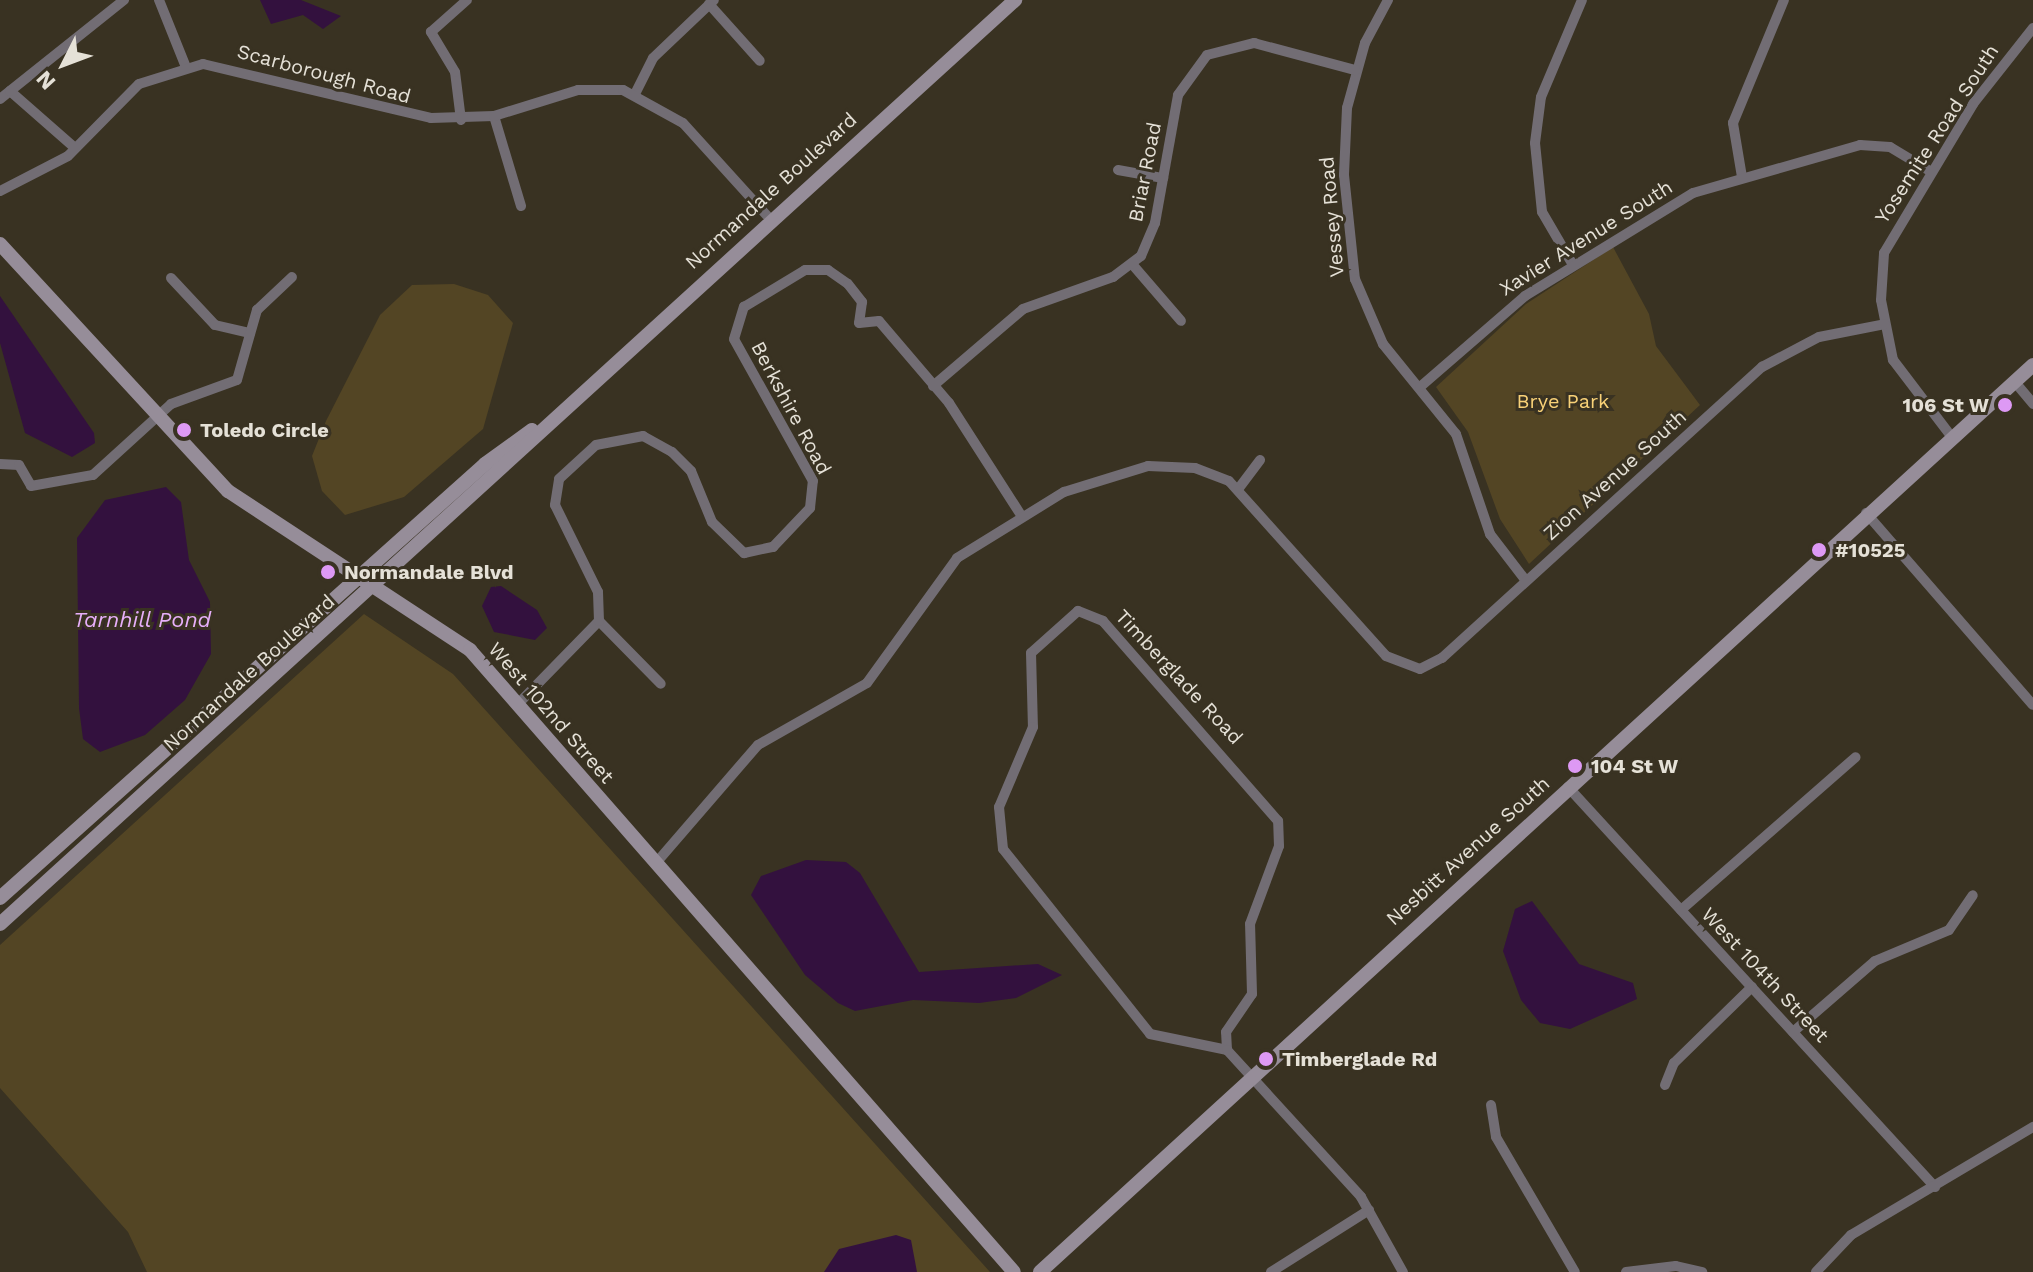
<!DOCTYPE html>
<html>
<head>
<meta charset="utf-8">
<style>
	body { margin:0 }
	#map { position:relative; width:2033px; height:1272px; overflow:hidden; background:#393222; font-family:"Work Sans",sans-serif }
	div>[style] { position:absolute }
	.green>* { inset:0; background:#534524 }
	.water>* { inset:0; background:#33113e }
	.street>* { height:10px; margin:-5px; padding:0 5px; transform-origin:5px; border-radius:5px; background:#726d74 }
	.secondary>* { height:14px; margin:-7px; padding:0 7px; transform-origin:7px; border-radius:7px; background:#968d99 }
	.dots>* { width:22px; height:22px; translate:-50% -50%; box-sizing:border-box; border:4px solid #393222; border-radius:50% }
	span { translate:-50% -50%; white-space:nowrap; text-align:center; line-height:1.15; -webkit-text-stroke:6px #393222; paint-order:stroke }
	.street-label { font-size:20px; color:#e5e1d7 }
	.park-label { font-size:20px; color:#f8d177 }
	.poi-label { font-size:20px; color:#e5e1d7; font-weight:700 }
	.right { translate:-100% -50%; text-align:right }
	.left { translate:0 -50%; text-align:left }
	.water-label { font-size:22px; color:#e7affa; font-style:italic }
	.north { position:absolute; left:24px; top:24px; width:80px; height:80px; -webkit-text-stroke:6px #393222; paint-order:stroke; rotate:228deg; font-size:22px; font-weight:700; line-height:32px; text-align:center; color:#e5e1d7 }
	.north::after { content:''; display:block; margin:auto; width:28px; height:36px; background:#e5e1d7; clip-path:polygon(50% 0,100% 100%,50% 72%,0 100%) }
</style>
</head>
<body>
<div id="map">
	<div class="green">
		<div style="clip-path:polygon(1613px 247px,1649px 314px,1656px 346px,1700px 405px,1529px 564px,1500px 519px,1468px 432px,1436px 387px,1526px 304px)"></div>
		<div style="clip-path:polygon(454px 284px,488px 295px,513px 323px,483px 429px,404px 497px,345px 515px,322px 491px,312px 456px,326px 421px,380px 315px,412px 285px)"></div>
		<div style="clip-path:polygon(364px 614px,453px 674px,990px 1272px,147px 1272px,128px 1232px,0 1088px,0 945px)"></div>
	</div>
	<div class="water">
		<div style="clip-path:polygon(260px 0,301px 0,341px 16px,323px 29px,303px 15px,271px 24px)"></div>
		<div style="clip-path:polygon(0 296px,94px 433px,95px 443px,72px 457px,25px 433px,0 343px)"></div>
		<div style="clip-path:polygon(166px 487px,181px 502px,189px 560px,210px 602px,211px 654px,185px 700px,145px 735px,100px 752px,83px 739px,79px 708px,77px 538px,105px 500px)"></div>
		<div style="clip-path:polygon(501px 586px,537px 610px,547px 628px,535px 640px,494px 632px,482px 606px,491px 587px)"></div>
		<div style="clip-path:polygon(806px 860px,846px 862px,860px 873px,919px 972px,1038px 964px,1062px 975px,1016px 998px,979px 1003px,913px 1000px,855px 1011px,838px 1003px,805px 975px,751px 895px,761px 876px)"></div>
		<div style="clip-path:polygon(1532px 901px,1579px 964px,1633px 983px,1637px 999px,1570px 1029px,1540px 1023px,1521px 1000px,1503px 951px,1515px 909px)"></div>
		<div style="clip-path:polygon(896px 1235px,911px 1240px,917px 1272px,824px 1272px,839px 1249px)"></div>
	</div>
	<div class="street">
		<div style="left:159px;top:0;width:72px;rotate:68.1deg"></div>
		<div style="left:1388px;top:0;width:49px;rotate:118.1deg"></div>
		<div style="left:1365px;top:43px;width:67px;rotate:105.5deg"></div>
		<div style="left:1347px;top:108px;width:67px;rotate:92.6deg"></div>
		<div style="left:1344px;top:175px;width:105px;rotate:84deg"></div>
		<div style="left:1355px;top:279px;width:71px;rotate:66.7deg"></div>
		<div style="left:1383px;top:344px;width:116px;rotate:51deg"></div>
		<div style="left:1456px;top:434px;width:106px;rotate:71.2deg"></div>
		<div style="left:1490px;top:534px;width:59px;rotate:52.5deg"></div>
		<div style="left:709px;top:4px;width:76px;rotate:48.2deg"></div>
		<div style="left:635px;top:94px;width:40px;rotate:-63.4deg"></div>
		<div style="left:653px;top:58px;width:84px;rotate:-43.6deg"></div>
		<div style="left:0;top:99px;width:13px;rotate:-39deg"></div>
		<div style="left:494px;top:116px;width:94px;rotate:73.3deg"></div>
		<div style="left:461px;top:120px;width:48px;rotate:-97.1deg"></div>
		<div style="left:455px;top:72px;width:47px;rotate:-121deg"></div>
		<div style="left:431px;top:32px;width:48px;rotate:-41.6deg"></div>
		<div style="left:75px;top:148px;width:86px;rotate:-138.8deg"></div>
		<div style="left:10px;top:91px;width:146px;rotate:-38.6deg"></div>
		<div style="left:1118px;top:170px;width:46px;rotate:10.1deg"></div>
		<div style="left:1742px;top:177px;width:55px;rotate:-99.5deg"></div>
		<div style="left:1733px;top:123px;width:133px;rotate:-67.5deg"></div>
		<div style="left:0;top:191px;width:76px;rotate:-27.2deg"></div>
		<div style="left:68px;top:156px;width:101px;rotate:-45.4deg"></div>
		<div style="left:139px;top:84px;width:67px;rotate:-17.4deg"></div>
		<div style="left:203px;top:64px;width:234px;rotate:13.3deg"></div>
		<div style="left:431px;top:118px;width:63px;rotate:-1.8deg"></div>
		<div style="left:494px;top:116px;width:88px;rotate:-17.2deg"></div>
		<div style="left:578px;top:90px;width:45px"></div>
		<div style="left:623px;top:90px;width:68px;rotate:28.8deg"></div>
		<div style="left:683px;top:123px;width:130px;rotate:47.8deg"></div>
		<div style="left:1132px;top:264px;width:75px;rotate:49.3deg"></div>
		<div style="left:1573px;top:265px;width:61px;rotate:-120.3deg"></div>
		<div style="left:1542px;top:212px;width:69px;rotate:-95.8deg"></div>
		<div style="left:1535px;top:143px;width:46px;rotate:-82.6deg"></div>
		<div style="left:1541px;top:97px;width:105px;rotate:-67.1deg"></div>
		<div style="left:171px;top:278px;width:64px;rotate:46.9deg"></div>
		<div style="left:215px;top:325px;width:36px;rotate:13deg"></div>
		<div style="left:2014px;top:381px;width:30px;rotate:50deg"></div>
		<div style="left:933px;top:386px;width:118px;rotate:-40.5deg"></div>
		<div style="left:1023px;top:309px;width:96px;rotate:-19.6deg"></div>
		<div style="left:1113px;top:277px;width:35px;rotate:-37deg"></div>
		<div style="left:1141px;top:256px;width:36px;rotate:-67deg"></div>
		<div style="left:1155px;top:223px;width:130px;rotate:-79.8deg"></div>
		<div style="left:1178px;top:95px;width:49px;rotate:-54.1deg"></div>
		<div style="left:1207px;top:55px;width:49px;rotate:-14.3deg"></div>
		<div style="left:1254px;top:43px;width:105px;rotate:15deg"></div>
		<div style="left:1420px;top:387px;width:139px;rotate:-40.9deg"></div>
		<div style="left:1525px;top:296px;width:197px;rotate:-31.5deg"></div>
		<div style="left:1693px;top:193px;width:174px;rotate:-16deg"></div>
		<div style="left:1860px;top:145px;width:30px;rotate:4deg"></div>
		<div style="left:1890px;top:147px;width:47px;rotate:31deg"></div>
		<div style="left:1951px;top:436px;width:96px;rotate:-127.3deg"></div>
		<div style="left:1893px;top:360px;width:61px;rotate:-101.3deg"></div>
		<div style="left:1881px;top:300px;width:47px;rotate:-86.3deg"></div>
		<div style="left:1884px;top:253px;width:174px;rotate:-59.1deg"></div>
		<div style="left:1973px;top:104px;width:97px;rotate:-51.7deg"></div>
		<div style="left:0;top:464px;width:19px;rotate:3deg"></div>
		<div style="left:19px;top:465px;width:24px;rotate:60deg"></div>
		<div style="left:31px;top:486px;width:63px;rotate:-10.1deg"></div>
		<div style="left:93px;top:475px;width:105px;rotate:-42.3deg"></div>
		<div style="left:171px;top:404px;width:70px;rotate:-20deg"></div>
		<div style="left:237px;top:380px;width:73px;rotate:-74.1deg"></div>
		<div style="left:257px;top:310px;width:48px;rotate:-43.3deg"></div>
		<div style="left:1239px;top:488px;width:35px;rotate:-53deg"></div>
		<div style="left:1866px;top:513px;width:254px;rotate:49deg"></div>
		<div style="left:599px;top:621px;width:88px;rotate:45.5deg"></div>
		<div style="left:517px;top:705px;width:117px;rotate:-45.7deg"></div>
		<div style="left:599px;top:621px;width:29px;rotate:-92deg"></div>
		<div style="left:598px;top:592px;width:97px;rotate:-116.3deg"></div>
		<div style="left:555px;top:505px;width:26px;rotate:-81deg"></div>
		<div style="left:559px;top:479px;width:50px;rotate:-42.6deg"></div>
		<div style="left:596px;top:445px;width:48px;rotate:-10.8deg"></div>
		<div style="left:643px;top:436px;width:33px;rotate:29deg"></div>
		<div style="left:672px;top:452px;width:27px;rotate:45deg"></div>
		<div style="left:691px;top:471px;width:55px;rotate:67.6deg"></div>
		<div style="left:712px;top:522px;width:45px;rotate:44.1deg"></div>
		<div style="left:744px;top:553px;width:30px;rotate:-12deg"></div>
		<div style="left:773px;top:547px;width:54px;rotate:-46.5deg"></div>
		<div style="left:810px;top:508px;width:27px;rotate:-84deg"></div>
		<div style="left:813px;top:481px;width:162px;rotate:-119.1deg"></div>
		<div style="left:734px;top:339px;width:34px;rotate:-73deg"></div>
		<div style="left:744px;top:307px;width:71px;rotate:-31.2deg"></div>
		<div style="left:805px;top:270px;width:23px"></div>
		<div style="left:828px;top:270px;width:24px;rotate:35deg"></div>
		<div style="left:848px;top:284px;width:23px;rotate:52deg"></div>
		<div style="left:862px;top:302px;width:21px;rotate:98deg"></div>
		<div style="left:859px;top:323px;width:20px;rotate:-6deg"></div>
		<div style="left:879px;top:321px;width:108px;rotate:49.5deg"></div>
		<div style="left:949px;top:403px;width:133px;rotate:57.3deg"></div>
		<div style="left:1568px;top:787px;width:543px;rotate:47.46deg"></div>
		<div style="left:656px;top:863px;width:156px;rotate:-49.2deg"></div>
		<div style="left:758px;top:745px;width:125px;rotate:-29.6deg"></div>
		<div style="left:867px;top:683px;width:154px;rotate:-54.2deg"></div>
		<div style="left:957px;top:558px;width:126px;rotate:-31.7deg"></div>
		<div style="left:1064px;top:492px;width:88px;rotate:-17.2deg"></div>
		<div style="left:1148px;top:466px;width:47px;rotate:2.4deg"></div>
		<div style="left:1195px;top:468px;width:36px;rotate:21deg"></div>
		<div style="left:1229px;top:481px;width:235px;rotate:48.1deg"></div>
		<div style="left:1386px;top:656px;width:36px;rotate:21deg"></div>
		<div style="left:1420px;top:669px;width:25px;rotate:-27deg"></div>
		<div style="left:1442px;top:658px;width:433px;rotate:-42.3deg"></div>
		<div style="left:1762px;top:367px;width:64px;rotate:-27.8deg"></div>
		<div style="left:1819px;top:337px;width:67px;rotate:-11.1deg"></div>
		<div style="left:1681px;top:910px;width:232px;rotate:-41.2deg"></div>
		<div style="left:1793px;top:1032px;width:108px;rotate:-40.9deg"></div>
		<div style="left:1875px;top:961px;width:80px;rotate:-22.7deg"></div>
		<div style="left:1949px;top:930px;width:42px;rotate:-55.6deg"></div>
		<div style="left:1227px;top:1050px;width:18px;rotate:-93deg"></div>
		<div style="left:1226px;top:1032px;width:46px;rotate:-55.6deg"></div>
		<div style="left:1252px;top:994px;width:70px;rotate:-91.6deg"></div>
		<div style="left:1250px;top:924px;width:83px;rotate:-69.6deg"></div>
		<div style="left:1279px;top:846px;width:25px;rotate:-92deg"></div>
		<div style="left:1278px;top:821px;width:266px;rotate:-131.2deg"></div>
		<div style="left:1103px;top:621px;width:27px;rotate:-158deg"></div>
		<div style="left:1078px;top:611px;width:63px;rotate:138.2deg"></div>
		<div style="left:1031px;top:653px;width:74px;rotate:88.5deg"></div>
		<div style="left:1033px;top:727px;width:87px;rotate:113deg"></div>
		<div style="left:999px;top:807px;width:42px;rotate:84.6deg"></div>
		<div style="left:1003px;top:849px;width:236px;rotate:51.5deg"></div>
		<div style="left:1150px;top:1034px;width:79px;rotate:11.7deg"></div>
		<div style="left:1227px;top:1050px;width:199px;rotate:47.6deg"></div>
		<div style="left:1361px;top:1197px;width:86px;rotate:60.8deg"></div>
		<div style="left:1665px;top:1085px;width:24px;rotate:-68deg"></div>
		<div style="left:1674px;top:1063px;width:109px;rotate:-44.3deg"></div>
		<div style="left:1491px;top:1105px;width:32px;rotate:81deg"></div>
		<div style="left:1496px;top:1137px;width:156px;rotate:59.7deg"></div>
		<div style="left:1271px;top:1272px;width:116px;rotate:-32.3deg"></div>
		<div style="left:1626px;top:1272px;width:50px;rotate:-6.8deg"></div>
		<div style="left:1676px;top:1266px;width:27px;rotate:13deg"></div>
		<div style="left:1816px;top:1272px;width:51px;rotate:-46.6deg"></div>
		<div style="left:1851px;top:1235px;width:212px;rotate:-30.7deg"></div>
	</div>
	<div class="secondary">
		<div style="left:0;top:244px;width:336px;rotate:47.3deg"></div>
		<div style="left:228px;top:491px;width:290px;rotate:33.3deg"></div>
		<div style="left:470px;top:650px;width:826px;rotate:48.83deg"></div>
		<div style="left:0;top:898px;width:651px;rotate:-41.82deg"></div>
		<div style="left:485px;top:464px;width:58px;rotate:-35.9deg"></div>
		<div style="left:0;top:924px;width:1373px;rotate:-42.31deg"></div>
		<div style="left:1040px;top:1272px;width:1345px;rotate:-42.41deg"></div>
	</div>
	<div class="dots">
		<div style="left:2005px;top:405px;background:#dd99f4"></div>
		<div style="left:184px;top:430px;background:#dd99f4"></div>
		<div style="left:1819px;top:550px;background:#dd99f4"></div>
		<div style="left:328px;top:572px;background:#dd99f4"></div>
		<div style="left:1575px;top:766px;background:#dd99f4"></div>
		<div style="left:1266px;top:1059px;background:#dd99f4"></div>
	</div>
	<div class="street-label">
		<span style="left:324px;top:74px;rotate:15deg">Scarborough Road</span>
		<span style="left:1937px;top:134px;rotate:-57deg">Yosemite Road South</span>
		<span style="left:1145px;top:172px;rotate:-79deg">Briar Road</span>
		<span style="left:771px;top:191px;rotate:-42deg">Normandale Boulevard</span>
		<span style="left:1332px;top:217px;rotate:-95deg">Vessey Road</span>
		<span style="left:1586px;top:238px;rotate:-32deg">Xavier Avenue South</span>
		<span style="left:791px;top:408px;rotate:62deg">Berkshire Road</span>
		<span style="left:1615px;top:475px;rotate:-42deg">Zion Avenue South</span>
		<span style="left:249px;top:673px;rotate:-42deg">Normandale Boulevard</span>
		<span style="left:1179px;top:677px;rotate:47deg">Timberglade Road</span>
		<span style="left:551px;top:713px;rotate:49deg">West 102nd Street</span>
		<span style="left:1468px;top:851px;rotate:-42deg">Nesbitt Avenue South</span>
		<span style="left:1765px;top:975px;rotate:47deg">West 104th Street</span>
	</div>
	<div class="park-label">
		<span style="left:1563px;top:401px">Brye Park</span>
	</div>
	<div class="poi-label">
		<span class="right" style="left:1989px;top:405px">106 St W</span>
		<span class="left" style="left:200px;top:430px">Toledo Circle</span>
		<span class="left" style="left:1835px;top:550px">#10525</span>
		<span class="left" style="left:344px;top:572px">Normandale Blvd</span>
		<span class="left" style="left:1591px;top:766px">104 St W</span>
		<span class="left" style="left:1282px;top:1059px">Timberglade Rd</span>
	</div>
	<div class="water-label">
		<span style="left:142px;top:620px">Tarnhill Pond</span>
	</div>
	<div class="north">N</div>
</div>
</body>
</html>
